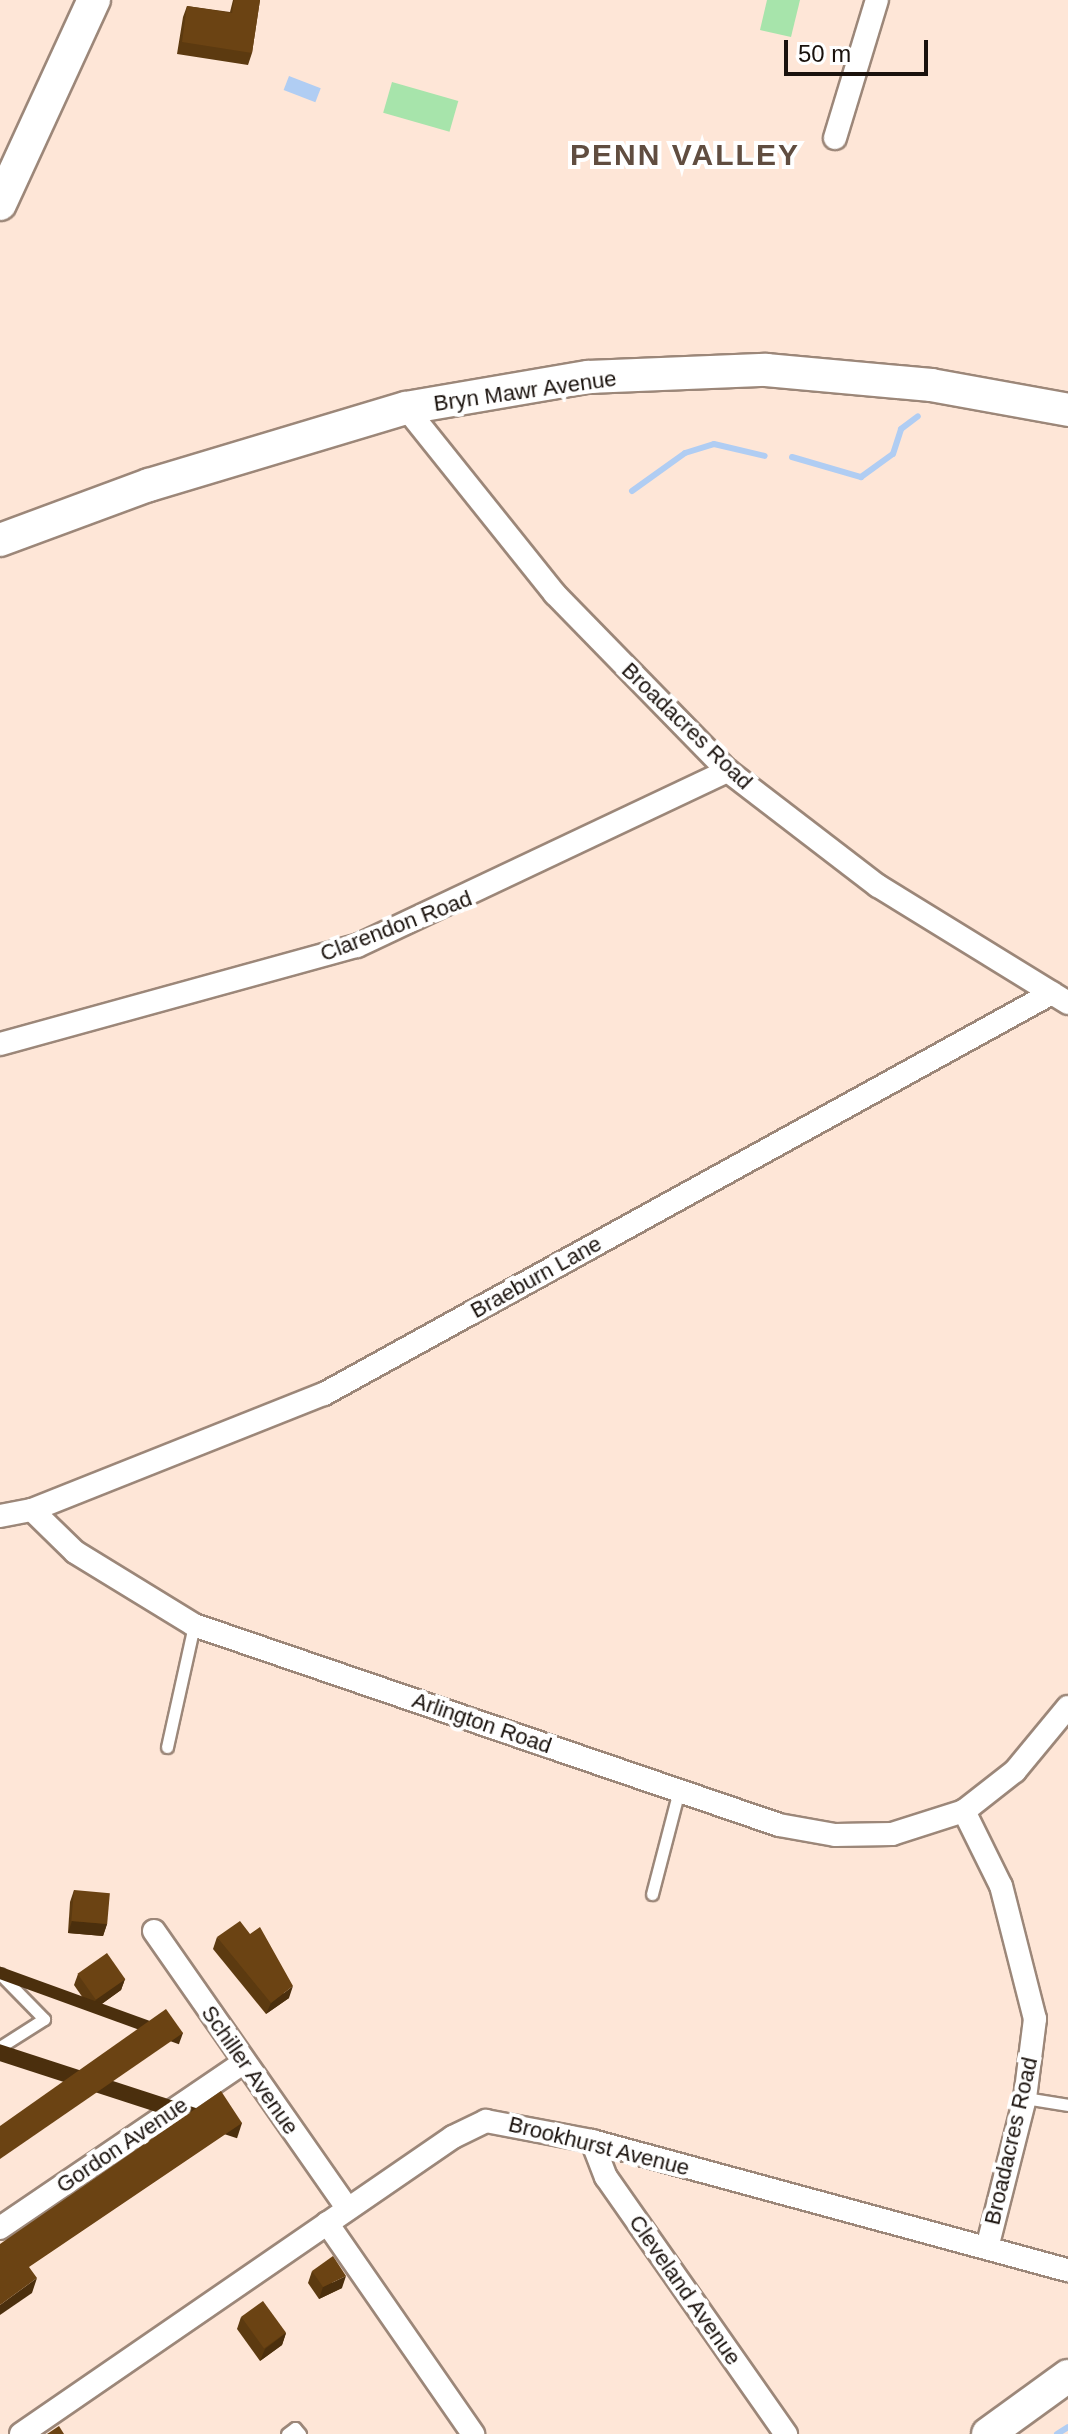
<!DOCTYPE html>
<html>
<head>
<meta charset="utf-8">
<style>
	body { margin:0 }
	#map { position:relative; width:1068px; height:2434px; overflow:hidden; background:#fee6d7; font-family:Arial,sans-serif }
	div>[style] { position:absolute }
	.green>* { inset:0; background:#a7e4ab; transform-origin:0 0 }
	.water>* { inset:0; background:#b0cdf3; transform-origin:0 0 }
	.stream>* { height:6px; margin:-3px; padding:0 3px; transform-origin:3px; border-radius:3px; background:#b0cdf3 }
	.roads { filter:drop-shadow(2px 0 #9c8779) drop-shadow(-2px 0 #9c8779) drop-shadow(0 2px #9c8779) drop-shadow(0 -2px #9c8779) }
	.lane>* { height:11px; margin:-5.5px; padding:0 5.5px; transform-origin:5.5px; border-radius:5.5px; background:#fff }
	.street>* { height:22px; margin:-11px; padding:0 11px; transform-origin:11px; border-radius:11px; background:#fff }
	.secondary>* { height:32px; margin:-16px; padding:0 16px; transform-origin:16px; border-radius:16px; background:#fff }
	.wall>* { inset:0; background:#5c3a10 }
	.shaded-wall>* { inset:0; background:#4b2f0d; transform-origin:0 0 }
	.building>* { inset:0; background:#6b4313; transform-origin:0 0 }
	span { translate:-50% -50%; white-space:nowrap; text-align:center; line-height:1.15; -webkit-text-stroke:8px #fff; paint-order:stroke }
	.street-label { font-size:22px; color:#1a120d }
	.district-label { font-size:30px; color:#604d40; font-weight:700; letter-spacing:2px }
	.scale { position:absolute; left:784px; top:40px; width:144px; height:36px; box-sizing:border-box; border:4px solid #1a120d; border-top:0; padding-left:10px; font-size:24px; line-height:28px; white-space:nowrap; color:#1a120d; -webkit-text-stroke:6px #fff; paint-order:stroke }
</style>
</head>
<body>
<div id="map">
	<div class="green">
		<div style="clip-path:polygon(767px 0,800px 0,791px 37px,760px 30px)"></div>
		<div style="left:392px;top:82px;width:69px;height:32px;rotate:16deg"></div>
	</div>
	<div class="water">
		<div style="left:289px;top:76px;width:34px;height:15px;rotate:21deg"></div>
	</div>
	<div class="stream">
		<div style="left:792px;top:457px;width:72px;rotate:16.2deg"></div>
		<div style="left:861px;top:477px;width:39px;rotate:-36deg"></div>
		<div style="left:893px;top:454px;width:26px;rotate:-72deg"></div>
		<div style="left:901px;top:429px;width:21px;rotate:-37deg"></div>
		<div style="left:632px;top:491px;width:65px;rotate:-35.6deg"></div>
		<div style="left:685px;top:453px;width:30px;rotate:-17deg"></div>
		<div style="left:714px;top:444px;width:52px;rotate:13.2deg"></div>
		<div style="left:1057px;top:2434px;width:13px;rotate:-32deg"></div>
	</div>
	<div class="roads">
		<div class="lane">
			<div style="left:167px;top:1747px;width:125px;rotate:-77.5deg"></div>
			<div style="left:652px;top:1894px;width:107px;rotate:-75.4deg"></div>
			<div style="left:0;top:1974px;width:63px;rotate:45.6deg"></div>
			<div style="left:44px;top:2019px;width:52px;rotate:147.5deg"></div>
			<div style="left:1025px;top:2098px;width:44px;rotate:9.2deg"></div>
			<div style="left:287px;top:2434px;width:10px;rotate:-37deg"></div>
			<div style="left:295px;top:2428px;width:8px;rotate:50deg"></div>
		</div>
		<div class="street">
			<div style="left:835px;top:138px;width:144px;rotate:-73.1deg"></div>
			<div style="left:406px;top:408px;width:238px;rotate:51.3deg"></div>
			<div style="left:555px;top:594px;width:248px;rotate:45.7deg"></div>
			<div style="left:728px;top:771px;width:189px;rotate:37.5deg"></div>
			<div style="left:878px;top:886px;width:223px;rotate:31.6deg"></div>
			<div style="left:0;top:1044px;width:370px;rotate:-15.4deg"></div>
			<div style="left:357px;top:946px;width:410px;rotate:-25.3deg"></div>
			<div style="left:32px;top:1510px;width:60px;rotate:44.3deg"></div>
			<div style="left:75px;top:1552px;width:140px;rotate:31.5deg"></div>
			<div style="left:194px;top:1625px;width:618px;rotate:18.87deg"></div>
			<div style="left:779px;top:1825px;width:57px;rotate:10.1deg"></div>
			<div style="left:835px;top:1835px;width:57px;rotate:-1deg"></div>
			<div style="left:892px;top:1834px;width:76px;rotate:-17.7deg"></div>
			<div style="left:0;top:1516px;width:33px;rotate:-11deg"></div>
			<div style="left:32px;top:1510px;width:314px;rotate:-21.7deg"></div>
			<div style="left:324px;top:1394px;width:831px;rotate:-28.85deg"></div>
			<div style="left:154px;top:1931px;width:338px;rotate:55.1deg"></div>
			<div style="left:592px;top:2141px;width:39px;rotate:69deg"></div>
			<div style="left:606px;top:2177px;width:314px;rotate:55deg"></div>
			<div style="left:327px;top:2223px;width:257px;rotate:55.3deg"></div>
			<div style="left:0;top:2228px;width:294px;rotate:-34.2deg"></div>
			<div style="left:987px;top:2248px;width:155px;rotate:-75.8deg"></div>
			<div style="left:1025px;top:2098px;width:80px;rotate:-82.8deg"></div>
			<div style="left:1035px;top:2019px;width:137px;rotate:-104.3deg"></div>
			<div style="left:1001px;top:1886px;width:84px;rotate:-116.3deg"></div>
			<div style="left:964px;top:1811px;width:65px;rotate:-38.1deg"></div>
			<div style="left:1015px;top:1771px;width:83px;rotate:-50.4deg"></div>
			<div style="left:21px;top:2434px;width:524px;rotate:-34.51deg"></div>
			<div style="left:453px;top:2137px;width:37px;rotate:-26deg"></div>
			<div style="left:486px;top:2121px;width:108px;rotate:10.7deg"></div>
			<div style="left:592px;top:2141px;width:493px;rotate:15.2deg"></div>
		</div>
		<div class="secondary">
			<div style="left:0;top:204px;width:225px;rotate:-65.3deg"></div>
			<div style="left:0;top:540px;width:159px;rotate:-20.3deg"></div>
			<div style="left:149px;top:485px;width:268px;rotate:-16.7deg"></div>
			<div style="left:406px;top:408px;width:185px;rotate:-9.7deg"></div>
			<div style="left:588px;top:377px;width:178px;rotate:-2.3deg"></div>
			<div style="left:766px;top:370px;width:166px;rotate:5.2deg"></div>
			<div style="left:931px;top:385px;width:139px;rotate:10.3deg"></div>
			<div style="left:988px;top:2434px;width:99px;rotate:-35.9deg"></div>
		</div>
	</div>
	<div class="wall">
		<div style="clip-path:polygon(233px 0,260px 0,252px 53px,248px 65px,177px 54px,183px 17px,187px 6px,230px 12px)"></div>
		<div style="clip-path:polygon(74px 1890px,107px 1924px,103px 1936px,68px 1933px,70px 1902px)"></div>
		<div style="clip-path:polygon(217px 1937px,289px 1998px,266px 2014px,213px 1949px)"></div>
		<div style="clip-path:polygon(78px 1974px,125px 1979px,121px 1990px,92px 2011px,74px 1985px)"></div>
		<div style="clip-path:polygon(312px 2271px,342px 2288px,319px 2299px,308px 2283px)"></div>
		<div style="clip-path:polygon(241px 2317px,286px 2333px,282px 2345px,260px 2361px,237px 2329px)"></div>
	</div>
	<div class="shaded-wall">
		<div style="clip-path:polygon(72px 1921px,107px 1924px,103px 1936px,68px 1933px)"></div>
		<div style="clip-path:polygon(125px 1979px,121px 1990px,92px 2011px,96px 1999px)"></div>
		<div style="clip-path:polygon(293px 1986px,289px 1998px,266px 2014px,271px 2003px)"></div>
		<div style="left:183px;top:2033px;width:12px;height:222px;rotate:110deg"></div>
		<div style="left:242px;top:2123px;width:16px;height:257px;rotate:108deg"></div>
		<div style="clip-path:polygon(346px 2276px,342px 2288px,319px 2299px,323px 2287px)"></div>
		<div style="clip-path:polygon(37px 2278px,32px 2293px,0 2315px,0 2305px)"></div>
		<div style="clip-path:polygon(286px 2333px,282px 2345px,260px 2361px,265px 2349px)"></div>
	</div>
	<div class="building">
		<div style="clip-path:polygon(234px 0,260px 0,252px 53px,182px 42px,187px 6px,232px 13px)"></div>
		<div style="left:74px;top:1890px;width:36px;height:31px;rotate:5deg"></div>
		<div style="clip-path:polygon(240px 1921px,250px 1934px,260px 1927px,293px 1986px,271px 2003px,217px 1937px)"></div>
		<div style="left:107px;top:1953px;width:32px;height:36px;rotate:55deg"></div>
		<div style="clip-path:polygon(166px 2009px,183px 2033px,0 2159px,0 2126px)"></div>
		<div style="clip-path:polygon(221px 2091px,242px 2123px,29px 2267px,37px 2278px,0 2305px,0 2244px)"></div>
		<div style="clip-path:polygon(333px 2256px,346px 2276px,323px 2287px,312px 2271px)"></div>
		<div style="left:263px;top:2301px;width:39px;height:27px;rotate:54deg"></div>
		<div style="clip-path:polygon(59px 2426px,64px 2434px,47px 2434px)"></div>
	</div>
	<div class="street-label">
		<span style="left:525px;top:391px;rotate:-8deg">Bryn Mawr Avenue</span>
		<span style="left:687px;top:726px;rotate:44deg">Broadacres Road</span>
		<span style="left:396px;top:926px;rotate:-21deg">Clarendon Road</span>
		<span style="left:536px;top:1277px;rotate:-29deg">Braeburn Lane</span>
		<span style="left:482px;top:1723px;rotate:19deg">Arlington Road</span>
		<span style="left:250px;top:2070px;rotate:55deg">Schiller Avenue</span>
		<span style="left:1011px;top:2141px;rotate:-77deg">Broadacres Road</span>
		<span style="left:122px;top:2145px;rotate:-34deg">Gordon Avenue</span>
		<span style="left:599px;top:2146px;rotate:14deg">Brookhurst Avenue</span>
		<span style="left:685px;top:2290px;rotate:55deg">Cleveland Avenue</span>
	</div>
	<div class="district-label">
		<span style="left:685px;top:155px">PENN VALLEY</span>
	</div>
	<div class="scale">50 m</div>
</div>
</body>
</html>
